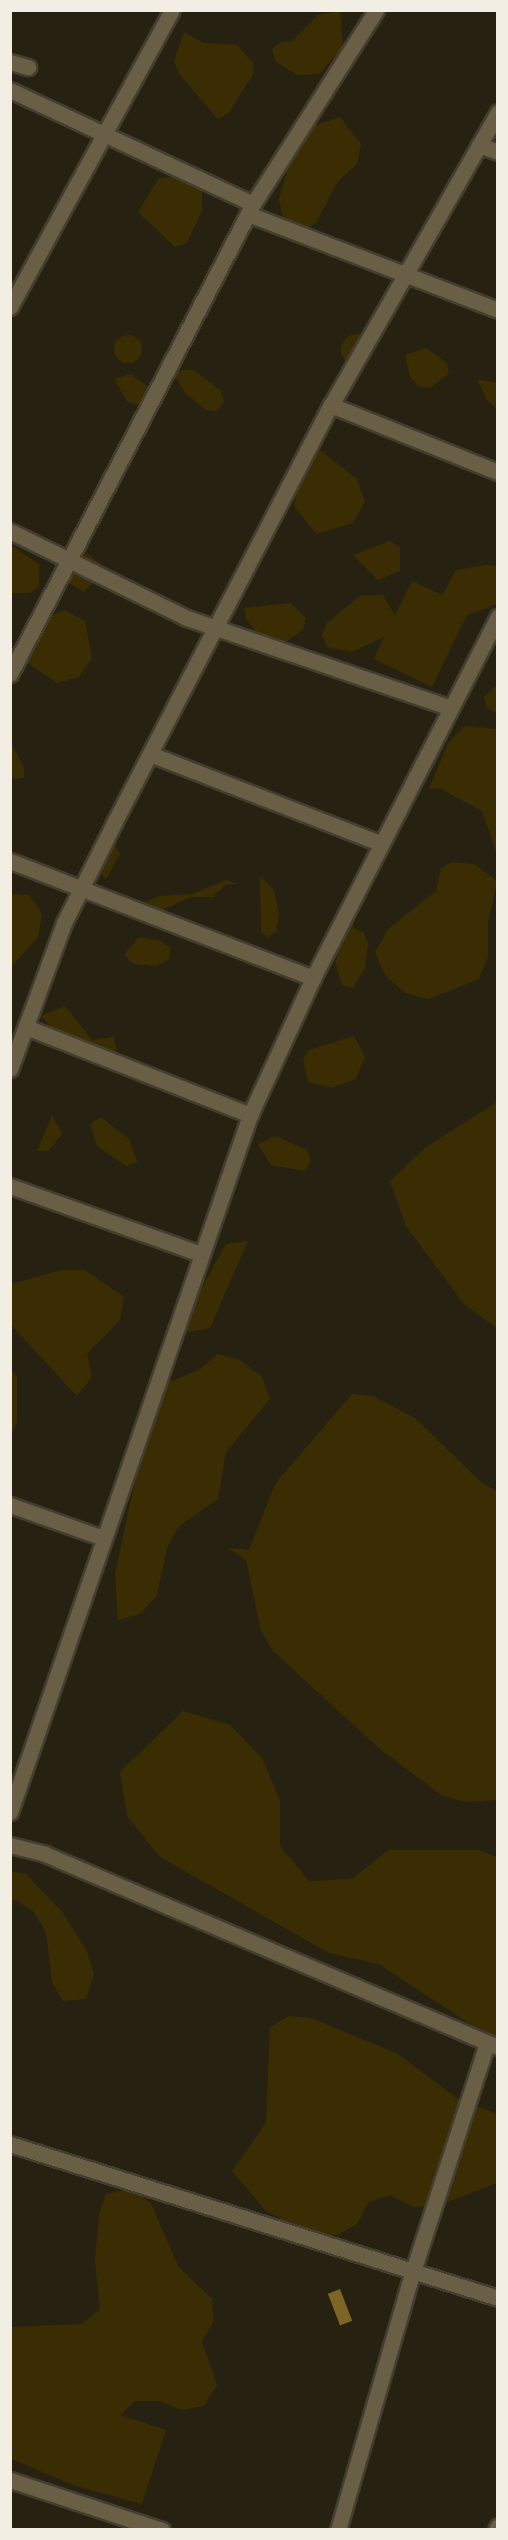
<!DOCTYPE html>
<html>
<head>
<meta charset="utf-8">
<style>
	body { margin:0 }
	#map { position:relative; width:508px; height:2540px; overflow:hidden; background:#272111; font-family:"DM Sans",sans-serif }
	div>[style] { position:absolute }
	.green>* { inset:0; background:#3b2d03 }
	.round { border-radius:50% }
	.water>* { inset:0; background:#7d6625; transform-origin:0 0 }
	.roads { filter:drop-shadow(2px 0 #433e2e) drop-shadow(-2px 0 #433e2e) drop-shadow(0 2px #433e2e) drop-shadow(0 -2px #433e2e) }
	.minor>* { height:15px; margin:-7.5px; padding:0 7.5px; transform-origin:7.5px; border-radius:7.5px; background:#685f46 }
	span { translate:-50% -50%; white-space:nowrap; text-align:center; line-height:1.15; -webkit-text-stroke:4.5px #1e1808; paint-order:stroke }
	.frame { position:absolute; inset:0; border:12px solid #f2eee3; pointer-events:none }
</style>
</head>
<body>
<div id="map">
	<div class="green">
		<div style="clip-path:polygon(340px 11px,343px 46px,320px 74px,297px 75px,275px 61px,272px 50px,280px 42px,292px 41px,318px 15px)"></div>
		<div style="clip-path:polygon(184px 32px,204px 43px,237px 45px,253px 63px,253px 74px,229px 113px,218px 119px,179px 74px,174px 61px)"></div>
		<div style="clip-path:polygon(340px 117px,361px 144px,357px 164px,338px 181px,316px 223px,306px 228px,284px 223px,279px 199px,298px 131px)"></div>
		<div style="clip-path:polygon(182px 176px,202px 188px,202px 211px,187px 243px,175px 247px,138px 212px,159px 178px)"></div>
		<div class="round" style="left:341px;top:334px;width:32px;height:32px"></div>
		<div class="round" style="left:114px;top:335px;width:28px;height:28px"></div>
		<div style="clip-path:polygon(426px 348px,447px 363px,449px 374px,430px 388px,418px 386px,410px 376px,405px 355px)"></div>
		<div style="clip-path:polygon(182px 370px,194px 370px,221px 391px,224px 401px,217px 411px,206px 410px,186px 394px,174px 375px)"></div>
		<div style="clip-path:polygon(131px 374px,148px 387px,148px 399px,138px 405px,126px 401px,115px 379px)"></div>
		<div style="clip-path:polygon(477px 379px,497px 383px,497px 409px,487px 400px)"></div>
		<div style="clip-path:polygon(320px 450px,357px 479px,365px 502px,353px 523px,316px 534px,294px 506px,299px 480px)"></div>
		<div style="clip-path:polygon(390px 541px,400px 547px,400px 571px,378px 580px,353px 555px)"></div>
		<div style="clip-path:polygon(10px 544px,39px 564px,39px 586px,30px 593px,11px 593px)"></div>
		<div style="clip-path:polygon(87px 553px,99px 563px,100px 575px,84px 592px,65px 581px)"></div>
		<div style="clip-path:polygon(486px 565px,497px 566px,497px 604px,467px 615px,432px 687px,374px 659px,384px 637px,352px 652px,327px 647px,322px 635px,327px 623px,361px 595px,383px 595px,395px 616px,412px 581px,442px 595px,456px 570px)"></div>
		<div style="clip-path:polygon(290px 603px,306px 618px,303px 630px,283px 644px,262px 639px,246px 619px,244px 608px)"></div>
		<div style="clip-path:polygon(65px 610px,85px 621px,92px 658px,79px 677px,57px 683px,19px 657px,41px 619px)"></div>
		<div style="clip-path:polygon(497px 685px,497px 713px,487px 708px,484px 697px)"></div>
		<div style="clip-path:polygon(465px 726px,497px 729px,497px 854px,482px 811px,439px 788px,429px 789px,448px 743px)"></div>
		<div style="clip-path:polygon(10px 741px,24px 767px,24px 778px,11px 779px)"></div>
		<div style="clip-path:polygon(114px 844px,120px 854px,106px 879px,99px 871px)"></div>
		<div style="clip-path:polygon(451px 862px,474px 864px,497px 881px,488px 922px,488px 956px,479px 979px,429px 999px,405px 993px,385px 975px,375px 952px,388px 929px,436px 891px,441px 868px)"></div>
		<div style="clip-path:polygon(260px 876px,274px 890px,279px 914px,276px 931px,268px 938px,261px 932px)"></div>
		<div style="clip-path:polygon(226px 880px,237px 884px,225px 885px,213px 897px,190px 897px,163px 910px,151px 910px,143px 903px,159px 896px,192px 894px)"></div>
		<div style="clip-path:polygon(11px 894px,29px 895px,42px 914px,38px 937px,11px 967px)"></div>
		<div style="clip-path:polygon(352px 917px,353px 928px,364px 933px,368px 944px,365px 968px,353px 988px,342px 985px,335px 962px)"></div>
		<div style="clip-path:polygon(139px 937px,161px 941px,171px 948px,169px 959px,157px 966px,133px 964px,124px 955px)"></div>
		<div style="clip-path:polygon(65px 1006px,92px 1040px,114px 1037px,118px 1060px,57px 1034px,41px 1016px)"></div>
		<div style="clip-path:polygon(354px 1036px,365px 1057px,356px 1079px,332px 1088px,308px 1082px,303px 1060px,309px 1050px)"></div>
		<div style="clip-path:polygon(497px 1102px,497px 1328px,464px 1304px,406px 1226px,390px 1181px,426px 1147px)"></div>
		<div style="clip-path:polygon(52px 1115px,62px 1134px,48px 1151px,37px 1151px)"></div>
		<div style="clip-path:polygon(101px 1117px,130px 1140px,137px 1162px,126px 1166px,97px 1146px,90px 1124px)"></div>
		<div style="clip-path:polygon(276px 1136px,307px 1150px,311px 1161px,305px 1171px,271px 1165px,258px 1144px)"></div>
		<div style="clip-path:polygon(248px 1241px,210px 1328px,187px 1332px,192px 1305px,226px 1244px)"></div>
		<div style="clip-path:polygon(62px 1270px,85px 1270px,124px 1297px,120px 1320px,87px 1354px,92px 1377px,77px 1396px,11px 1325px,11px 1284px)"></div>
		<div style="clip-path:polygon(218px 1354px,240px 1360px,262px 1377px,270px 1399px,226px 1452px,218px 1499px,178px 1527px,167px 1548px,157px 1595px,140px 1614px,118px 1620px,115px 1574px,155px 1388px,199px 1370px)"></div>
		<div style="clip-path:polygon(11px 1370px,17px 1376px,17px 1423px,11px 1433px)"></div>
		<div style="clip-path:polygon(352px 1394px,373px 1396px,415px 1418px,482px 1483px,497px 1491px,497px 1800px,465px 1802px,441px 1795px,381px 1750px,273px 1651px,261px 1631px,246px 1560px,228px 1548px,249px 1550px,275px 1484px)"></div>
		<div style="clip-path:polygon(183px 1711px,230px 1725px,262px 1758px,280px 1801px,280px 1846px,309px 1881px,352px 1879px,388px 1850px,478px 1850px,497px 1857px,497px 2042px,379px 1964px,329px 1953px,160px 1857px,127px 1816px,120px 1772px)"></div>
		<div style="clip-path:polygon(11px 1871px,26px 1874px,62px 1912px,87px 1951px,94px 1973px,86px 1999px,62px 2001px,52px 1981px,46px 1932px,34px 1912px,14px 1899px,11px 1903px)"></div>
		<div style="clip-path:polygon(289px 2016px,311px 2018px,398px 2054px,458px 2099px,497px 2114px,497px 2183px,437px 2206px,414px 2207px,390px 2195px,368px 2203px,357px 2224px,337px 2235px,310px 2233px,266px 2211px,232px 2171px,266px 2123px,270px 2027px)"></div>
		<div style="clip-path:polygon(130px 2189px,151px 2203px,178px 2266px,212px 2299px,213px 2322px,202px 2341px,217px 2385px,204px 2406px,181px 2410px,160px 2401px,135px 2401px,120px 2415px,166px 2430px,142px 2504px,76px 2486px,11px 2459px,10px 2327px,82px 2324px,100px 2309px,95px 2262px,99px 2215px,106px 2194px)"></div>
	</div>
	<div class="water">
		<div style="left:340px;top:2289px;width:34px;height:13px;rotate:69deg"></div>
	</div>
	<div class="roads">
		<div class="minor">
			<div style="left:10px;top:62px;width:19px;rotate:16deg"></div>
			<div style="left:10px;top:90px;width:268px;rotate:25.1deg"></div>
			<div style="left:479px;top:145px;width:20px;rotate:20deg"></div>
			<div style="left:248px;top:214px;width:268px;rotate:21deg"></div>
			<div style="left:10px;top:307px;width:338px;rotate:-61.4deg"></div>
			<div style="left:331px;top:405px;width:180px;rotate:21.9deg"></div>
			<div style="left:10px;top:531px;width:197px;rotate:26.2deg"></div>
			<div style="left:187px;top:618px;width:276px;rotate:18.8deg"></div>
			<div style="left:10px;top:674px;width:529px;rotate:-62.66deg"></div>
			<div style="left:253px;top:204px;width:230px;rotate:-57.6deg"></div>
			<div style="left:150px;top:754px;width:247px;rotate:21.2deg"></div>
			<div style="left:10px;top:861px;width:325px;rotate:21.1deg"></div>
			<div style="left:26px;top:1027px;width:241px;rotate:21.4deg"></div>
			<div style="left:10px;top:1069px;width:156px;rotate:-69.7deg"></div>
			<div style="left:64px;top:923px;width:114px;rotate:-63.4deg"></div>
			<div style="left:115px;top:821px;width:469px;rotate:-62.6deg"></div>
			<div style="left:331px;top:405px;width:337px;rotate:-60.3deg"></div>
			<div style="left:10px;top:1186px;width:203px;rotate:19.6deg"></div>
			<div style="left:10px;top:1505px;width:99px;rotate:19.5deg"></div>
			<div style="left:10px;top:1812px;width:737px;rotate:-71deg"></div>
			<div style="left:250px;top:1115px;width:151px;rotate:-65.3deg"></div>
			<div style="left:313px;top:978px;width:406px;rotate:-62.9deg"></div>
			<div style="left:10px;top:1845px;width:36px;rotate:14deg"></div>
			<div style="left:45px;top:1854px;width:492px;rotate:23.1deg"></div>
			<div style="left:10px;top:2144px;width:512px;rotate:17.51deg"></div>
			<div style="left:10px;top:2480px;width:160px;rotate:18.2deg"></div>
			<div style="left:338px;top:2530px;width:270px;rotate:-73.9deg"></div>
			<div style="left:413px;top:2271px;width:240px;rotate:-72deg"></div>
			<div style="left:496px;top:2530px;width:4px;rotate:-63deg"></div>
		</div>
	</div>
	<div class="frame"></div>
</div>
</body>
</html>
